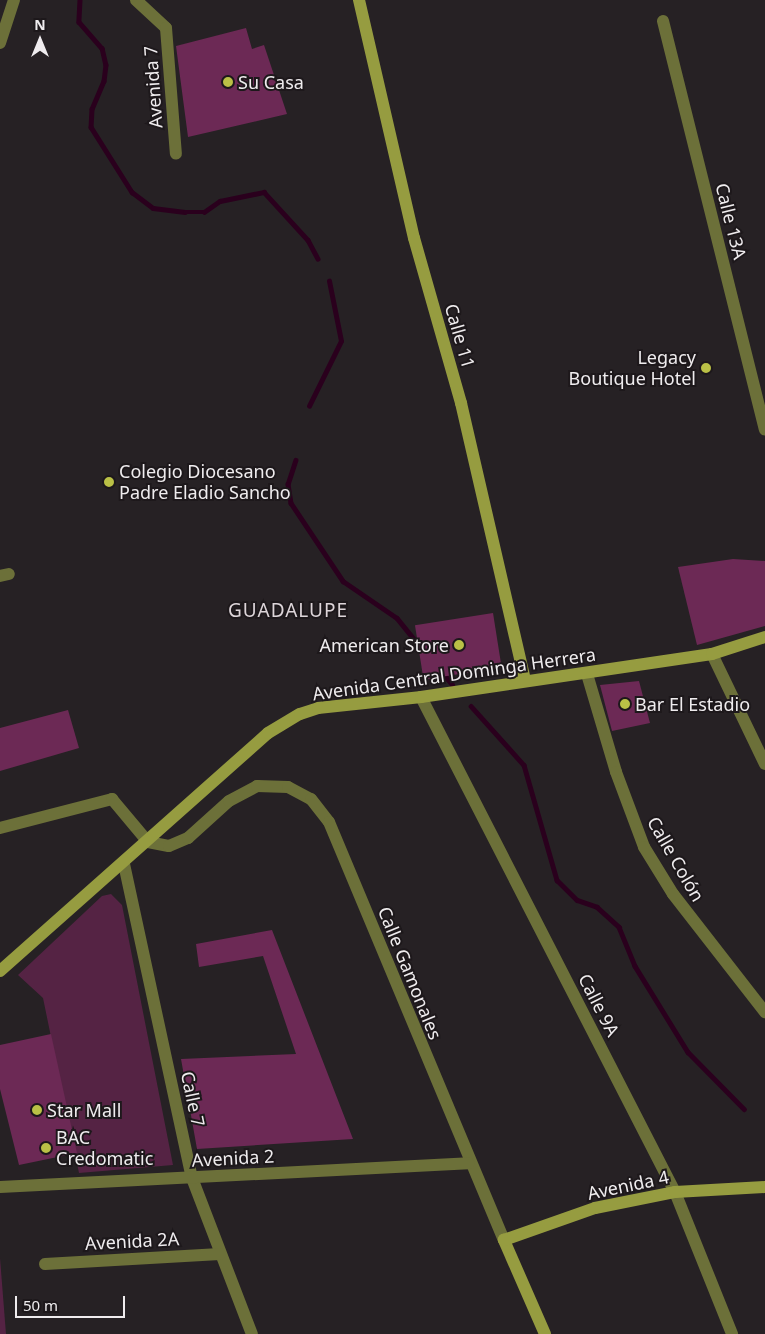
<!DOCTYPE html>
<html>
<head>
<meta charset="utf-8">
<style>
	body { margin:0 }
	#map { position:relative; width:765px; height:1334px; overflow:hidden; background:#262124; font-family:"Noto Sans",sans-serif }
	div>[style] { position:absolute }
	.green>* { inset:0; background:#552344 }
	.stream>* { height:4.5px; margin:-2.25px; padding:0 2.25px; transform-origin:2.25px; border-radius:2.25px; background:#2a001d }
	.building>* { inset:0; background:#6c2955; transform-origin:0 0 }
	.street>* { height:12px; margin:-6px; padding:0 6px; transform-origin:6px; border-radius:6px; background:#6c7039 }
	.secondary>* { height:12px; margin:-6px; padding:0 6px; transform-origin:6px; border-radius:6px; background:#969c40 }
	.dots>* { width:14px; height:14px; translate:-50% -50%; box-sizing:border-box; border:2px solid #1d181b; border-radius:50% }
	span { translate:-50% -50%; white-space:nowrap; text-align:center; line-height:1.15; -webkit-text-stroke:4px #1d181b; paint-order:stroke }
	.poi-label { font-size:18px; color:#efecee }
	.left { translate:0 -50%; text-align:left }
	.right { translate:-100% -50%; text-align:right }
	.street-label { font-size:18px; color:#efecee }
	.neighbourhood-label { font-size:19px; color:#ddd5d9; letter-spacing:1px }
	.north { position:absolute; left:15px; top:15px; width:50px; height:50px; -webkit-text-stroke:4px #1d181b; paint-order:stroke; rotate:0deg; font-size:14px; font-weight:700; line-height:20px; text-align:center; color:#efecee }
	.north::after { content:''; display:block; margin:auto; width:18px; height:22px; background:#efecee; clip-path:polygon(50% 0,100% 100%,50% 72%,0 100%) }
	.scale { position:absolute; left:15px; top:1296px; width:110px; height:22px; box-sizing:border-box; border:2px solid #efecee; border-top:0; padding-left:6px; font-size:15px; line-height:18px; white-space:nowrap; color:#efecee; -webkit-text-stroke:4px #1d181b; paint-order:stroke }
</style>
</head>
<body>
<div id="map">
	<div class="green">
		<div style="clip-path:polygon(111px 894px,122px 905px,173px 1165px,79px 1173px,43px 998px,18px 975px,102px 896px)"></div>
		<div style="clip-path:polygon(0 1258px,6px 1334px,0 1334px)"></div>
	</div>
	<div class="stream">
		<div style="left:80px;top:0;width:22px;rotate:93deg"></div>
		<div style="left:79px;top:22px;width:35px;rotate:49deg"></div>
		<div style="left:102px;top:48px;width:17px;rotate:77deg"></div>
		<div style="left:106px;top:65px;width:16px;rotate:97deg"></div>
		<div style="left:104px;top:81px;width:30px;rotate:113deg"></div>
		<div style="left:92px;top:109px;width:18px;rotate:93deg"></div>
		<div style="left:91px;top:127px;width:77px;rotate:57.8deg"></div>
		<div style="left:132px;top:192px;width:26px;rotate:37deg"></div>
		<div style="left:153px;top:208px;width:32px;rotate:7deg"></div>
		<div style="left:185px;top:212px;width:19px"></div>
		<div style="left:204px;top:212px;width:19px;rotate:-35deg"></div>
		<div style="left:220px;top:201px;width:45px;rotate:-11.6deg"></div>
		<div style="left:264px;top:192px;width:65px;rotate:47.5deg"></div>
		<div style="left:308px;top:240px;width:21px;rotate:62deg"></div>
		<div style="left:309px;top:406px;width:72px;rotate:-63.8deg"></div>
		<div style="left:341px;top:341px;width:61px;rotate:-101.3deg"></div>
		<div style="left:296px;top:460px;width:25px;rotate:108deg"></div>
		<div style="left:288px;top:484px;width:19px;rotate:81deg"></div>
		<div style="left:291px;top:503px;width:94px;rotate:56.3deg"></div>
		<div style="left:343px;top:581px;width:65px;rotate:34.4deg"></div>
		<div style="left:397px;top:618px;width:40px;rotate:51deg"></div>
		<div style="left:442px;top:672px;width:16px;rotate:50deg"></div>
		<div style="left:471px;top:706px;width:79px;rotate:48.1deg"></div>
		<div style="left:524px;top:765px;width:120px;rotate:74deg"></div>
		<div style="left:557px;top:880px;width:28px;rotate:45deg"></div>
		<div style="left:577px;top:900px;width:21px;rotate:19deg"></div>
		<div style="left:597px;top:907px;width:30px;rotate:42deg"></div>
		<div style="left:619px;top:927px;width:42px;rotate:67.7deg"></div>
		<div style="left:635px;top:966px;width:101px;rotate:58.4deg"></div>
		<div style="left:688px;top:1052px;width:80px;rotate:45.5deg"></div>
	</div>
	<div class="building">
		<div style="clip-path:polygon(246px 28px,252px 49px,264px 45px,287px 114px,188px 137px,176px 46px)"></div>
		<div style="clip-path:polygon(733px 559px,765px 561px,765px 626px,697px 645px,678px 567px)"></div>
		<div style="left:493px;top:613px;width:55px;height:79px;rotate:81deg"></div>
		<div style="clip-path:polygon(639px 681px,650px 723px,612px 731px,600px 685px)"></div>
		<div style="clip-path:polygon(68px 710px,79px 748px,0 771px,0 728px)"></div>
		<div style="clip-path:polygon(272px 930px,353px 1139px,197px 1149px,181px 1059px,296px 1054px,263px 956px,199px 967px,196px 944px)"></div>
		<div style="clip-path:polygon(51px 1034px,77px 1153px,19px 1165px,0 1089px,0 1045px)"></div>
	</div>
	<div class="street">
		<div style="left:136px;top:0;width:41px;rotate:43deg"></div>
		<div style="left:166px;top:28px;width:126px;rotate:85.5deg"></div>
		<div style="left:663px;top:21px;width:421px;rotate:76deg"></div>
		<div style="left:0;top:43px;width:45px;rotate:-72deg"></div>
		<div style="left:0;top:576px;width:9px;rotate:-13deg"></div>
		<div style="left:712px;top:654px;width:122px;rotate:64.3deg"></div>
		<div style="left:587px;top:674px;width:102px;rotate:73.5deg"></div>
		<div style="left:616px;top:772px;width:80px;rotate:69.5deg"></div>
		<div style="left:644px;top:847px;width:55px;rotate:58.3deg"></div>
		<div style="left:673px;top:894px;width:150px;rotate:52.1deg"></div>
		<div style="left:421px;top:697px;width:556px;rotate:62.84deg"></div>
		<div style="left:675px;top:1192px;width:153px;rotate:68.1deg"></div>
		<div style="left:0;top:828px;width:116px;rotate:-14.5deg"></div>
		<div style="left:112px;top:799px;width:56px;rotate:50.1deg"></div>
		<div style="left:148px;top:842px;width:21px;rotate:11deg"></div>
		<div style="left:169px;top:846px;width:21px;rotate:-23deg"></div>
		<div style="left:188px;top:838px;width:55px;rotate:-42.1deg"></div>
		<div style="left:229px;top:801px;width:32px;rotate:-28deg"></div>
		<div style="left:257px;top:786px;width:31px;rotate:2deg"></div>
		<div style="left:288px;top:787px;width:26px;rotate:28deg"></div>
		<div style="left:311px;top:799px;width:29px;rotate:52deg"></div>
		<div style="left:329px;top:822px;width:453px;rotate:67.3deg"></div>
		<div style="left:124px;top:864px;width:321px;rotate:77.8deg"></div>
		<div style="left:192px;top:1178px;width:167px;rotate:69deg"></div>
		<div style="left:0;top:1187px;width:469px;rotate:-2.9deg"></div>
		<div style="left:45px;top:1264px;width:175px;rotate:-3.3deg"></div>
	</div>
	<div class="secondary">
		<div style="left:359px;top:0;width:244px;rotate:77deg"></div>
		<div style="left:414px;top:238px;width:172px;rotate:74.1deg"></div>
		<div style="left:461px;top:403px;width:285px;rotate:77deg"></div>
		<div style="left:0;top:971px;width:358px;rotate:-41.6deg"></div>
		<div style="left:268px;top:733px;width:37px;rotate:-31deg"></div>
		<div style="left:300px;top:714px;width:19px;rotate:-18deg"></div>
		<div style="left:318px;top:708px;width:104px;rotate:-6.1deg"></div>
		<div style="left:421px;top:697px;width:294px;rotate:-8.4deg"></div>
		<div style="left:712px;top:654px;width:56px;rotate:-17.8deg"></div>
		<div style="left:545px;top:1334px;width:103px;rotate:-113.6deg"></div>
		<div style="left:504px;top:1240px;width:96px;rotate:-19.4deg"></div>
		<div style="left:595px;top:1208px;width:82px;rotate:-11.3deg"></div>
		<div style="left:675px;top:1192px;width:90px;rotate:-3.2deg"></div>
	</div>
	<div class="dots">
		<div style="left:228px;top:82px;background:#bac046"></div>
		<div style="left:706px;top:368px;background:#bac046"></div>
		<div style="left:109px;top:482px;background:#bac046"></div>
		<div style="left:459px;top:645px;background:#bac046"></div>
		<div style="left:625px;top:704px;background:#bac046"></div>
		<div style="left:37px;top:1110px;background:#bac046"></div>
		<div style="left:46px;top:1148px;background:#bac046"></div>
	</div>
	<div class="poi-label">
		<span class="left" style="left:238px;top:82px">Su Casa</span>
		<span class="right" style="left:696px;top:368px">Legacy<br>Boutique Hotel</span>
		<span class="left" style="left:119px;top:482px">Colegio Diocesano<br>Padre Eladio Sancho</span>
		<span class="right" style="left:449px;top:645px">American Store</span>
		<span class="left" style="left:635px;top:704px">Bar El Estadio</span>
		<span class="left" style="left:47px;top:1110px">Star Mall</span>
		<span class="left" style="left:56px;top:1148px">BAC<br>Credomatic</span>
	</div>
	<div class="street-label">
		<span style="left:153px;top:87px;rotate:-94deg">Avenida 7</span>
		<span style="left:731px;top:221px;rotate:76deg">Calle 13A</span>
		<span style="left:460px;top:336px;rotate:74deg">Calle 11</span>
		<span style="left:454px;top:674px;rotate:-8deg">Avenida Central Dominga Herrera</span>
		<span style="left:676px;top:859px;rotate:60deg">Calle Colón</span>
		<span style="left:410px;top:973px;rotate:68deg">Calle Gamonales</span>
		<span style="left:599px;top:1005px;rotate:63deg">Calle 9A</span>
		<span style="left:193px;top:1099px;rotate:78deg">Calle 7</span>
		<span style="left:233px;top:1158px;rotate:-3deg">Avenida 2</span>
		<span style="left:628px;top:1185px;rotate:-12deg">Avenida 4</span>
		<span style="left:132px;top:1241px;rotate:-3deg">Avenida 2A</span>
	</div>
	<div class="neighbourhood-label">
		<span style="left:288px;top:611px">GUADALUPE</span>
	</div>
	<div class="north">N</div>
	<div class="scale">50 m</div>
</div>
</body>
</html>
